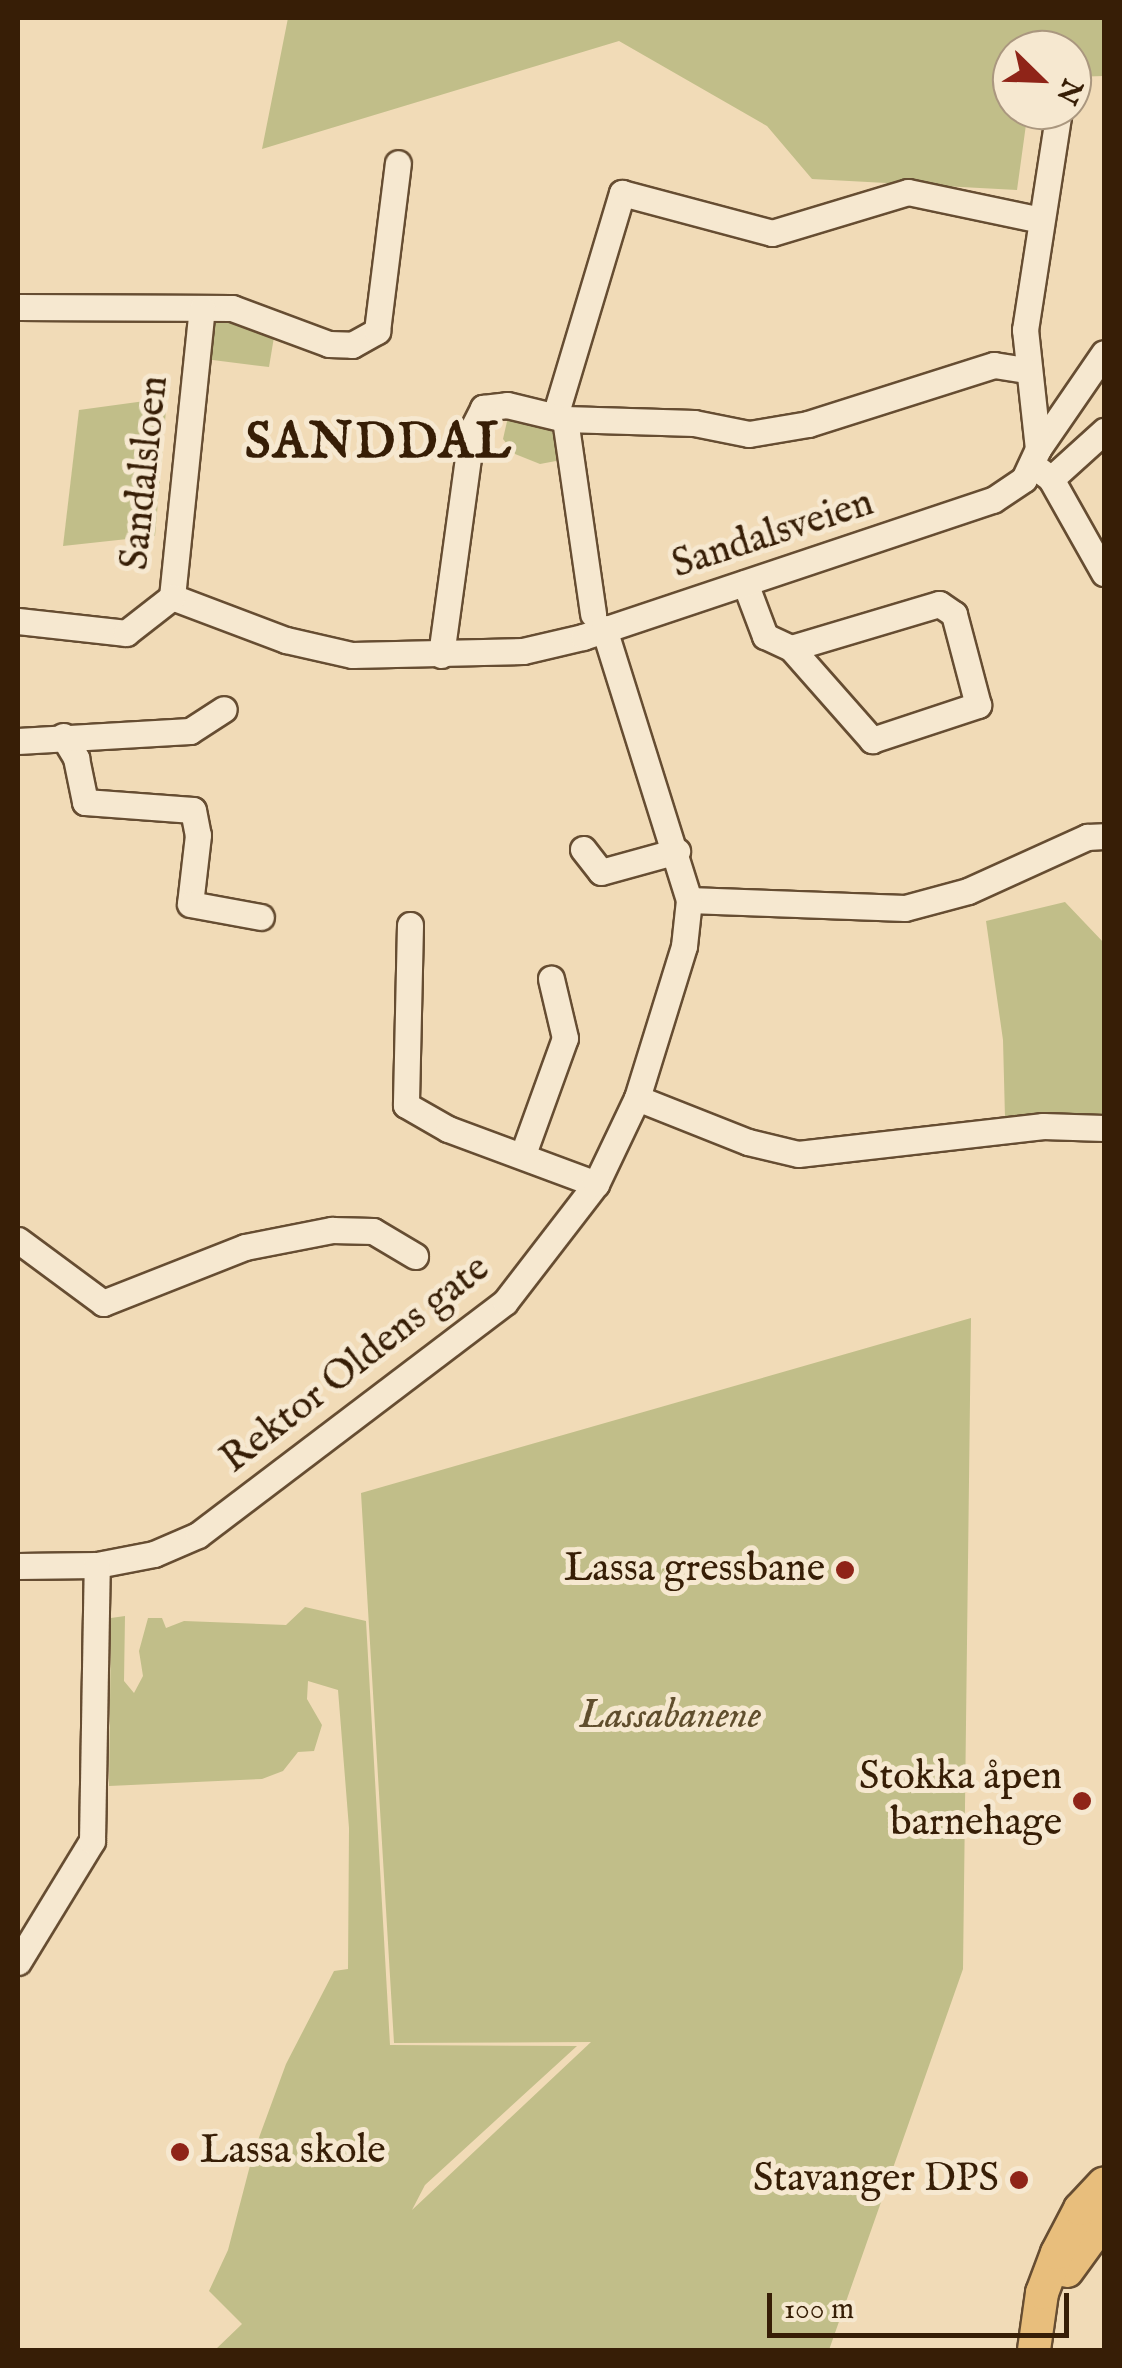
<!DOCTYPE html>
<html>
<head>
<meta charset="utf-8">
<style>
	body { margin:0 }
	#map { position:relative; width:1122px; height:2368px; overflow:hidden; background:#f1dbb7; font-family:"IM FELL English",serif }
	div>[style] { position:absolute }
	.green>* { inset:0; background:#c1be89 }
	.roads { filter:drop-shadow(2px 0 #664d32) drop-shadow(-2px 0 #664d32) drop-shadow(0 2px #664d32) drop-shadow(0 -2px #664d32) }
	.minor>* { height:25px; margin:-12.5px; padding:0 12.5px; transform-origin:12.5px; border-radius:12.5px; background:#f6e8d0 }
	.major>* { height:32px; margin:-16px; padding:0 16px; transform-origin:16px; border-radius:16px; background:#e8be7c }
	.dots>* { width:28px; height:28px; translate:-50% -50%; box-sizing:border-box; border:5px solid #f6e8d0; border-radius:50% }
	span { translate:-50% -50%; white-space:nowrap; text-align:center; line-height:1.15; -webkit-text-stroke:10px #f6e8d0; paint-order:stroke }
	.street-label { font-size:40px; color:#371e06 }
	.poi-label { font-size:40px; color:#371e06 }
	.right { translate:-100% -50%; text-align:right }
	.left { translate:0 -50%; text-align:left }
	.park-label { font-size:40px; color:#604e2d; font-style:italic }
	.district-label { font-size:50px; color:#371e06; font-weight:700; letter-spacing:2.5px }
	.frame { position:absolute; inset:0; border:20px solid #371e06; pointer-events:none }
	.north { position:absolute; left:992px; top:30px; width:100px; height:100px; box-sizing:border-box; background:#f6e8d0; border:2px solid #aa977f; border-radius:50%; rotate:113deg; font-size:28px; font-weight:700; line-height:40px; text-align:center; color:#371e06 }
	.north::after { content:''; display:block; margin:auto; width:35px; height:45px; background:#8f2418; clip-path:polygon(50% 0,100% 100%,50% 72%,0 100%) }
	.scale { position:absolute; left:767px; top:2293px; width:302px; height:45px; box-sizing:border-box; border:5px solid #371e06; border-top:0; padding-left:12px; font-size:30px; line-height:35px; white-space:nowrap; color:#371e06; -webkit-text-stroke:8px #f6e8d0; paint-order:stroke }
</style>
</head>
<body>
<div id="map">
	<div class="green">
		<div style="clip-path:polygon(288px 18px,1104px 18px,1104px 76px,1072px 77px,1072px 50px,1012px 50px,1012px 110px,1028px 110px,1017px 190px,812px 179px,767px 126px,619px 41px,262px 149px)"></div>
		<div style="clip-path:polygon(214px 314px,276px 325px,269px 367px,197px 358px)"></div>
		<div style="clip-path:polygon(167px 398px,155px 536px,63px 546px,79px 410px)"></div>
		<div style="clip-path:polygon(508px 417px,546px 425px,557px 438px,556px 461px,540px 464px,515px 454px,503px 439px)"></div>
		<div style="clip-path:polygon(1065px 902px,1104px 943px,1104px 1119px,1005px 1118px,1003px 1040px,986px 921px)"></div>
		<div style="clip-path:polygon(971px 1318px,963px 1969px,829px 2350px,215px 2350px,242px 2324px,209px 2291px,228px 2250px,253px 2154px,286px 2064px,334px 1971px,348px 1969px,349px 1828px,338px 1690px,308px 1681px,307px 1699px,322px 1725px,314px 1751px,298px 1752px,283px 1771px,262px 1779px,109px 1786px,111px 1618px,125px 1616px,124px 1681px,134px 1693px,143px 1676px,139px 1651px,148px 1618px,162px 1618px,166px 1628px,184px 1621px,286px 1625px,305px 1607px,366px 1621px,390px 2045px,577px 2046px,425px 2185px,412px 2210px,591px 2042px,394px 2043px,361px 1493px)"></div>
	</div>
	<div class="roads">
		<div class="minor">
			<div style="left:18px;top:307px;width:214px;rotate:0.3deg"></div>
			<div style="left:232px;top:308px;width:103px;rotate:20.4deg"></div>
			<div style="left:329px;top:344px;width:23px;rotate:2deg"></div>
			<div style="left:352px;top:345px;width:29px;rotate:-29deg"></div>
			<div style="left:377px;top:331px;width:169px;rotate:-82.9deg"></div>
			<div style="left:555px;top:416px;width:233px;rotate:-73.3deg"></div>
			<div style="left:622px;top:193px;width:155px;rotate:14.9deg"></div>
			<div style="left:772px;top:233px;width:142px;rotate:-16.8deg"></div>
			<div style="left:908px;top:192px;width:136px;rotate:11.9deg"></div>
			<div style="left:565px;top:419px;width:197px;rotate:81.8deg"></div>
			<div style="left:1038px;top:449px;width:116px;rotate:-55.5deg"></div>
			<div style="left:1034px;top:466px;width:21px;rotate:37deg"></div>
			<div style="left:1051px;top:479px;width:108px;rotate:60.6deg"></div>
			<div style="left:1051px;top:479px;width:72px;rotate:-42.2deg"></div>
			<div style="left:745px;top:583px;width:57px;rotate:69.3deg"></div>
			<div style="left:765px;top:636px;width:29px;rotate:25deg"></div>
			<div style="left:791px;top:648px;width:123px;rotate:48.6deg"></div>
			<div style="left:872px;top:740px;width:112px;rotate:-18.3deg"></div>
			<div style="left:978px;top:705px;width:94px;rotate:-104.8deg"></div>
			<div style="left:954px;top:614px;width:18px;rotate:-146deg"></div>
			<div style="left:939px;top:604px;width:154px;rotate:163.4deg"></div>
			<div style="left:172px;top:597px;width:122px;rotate:20.7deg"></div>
			<div style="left:286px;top:640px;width:68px;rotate:12.8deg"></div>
			<div style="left:352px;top:655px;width:171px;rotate:-1.3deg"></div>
			<div style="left:523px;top:651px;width:62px;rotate:-13.1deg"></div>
			<div style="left:583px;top:637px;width:432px;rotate:-18.5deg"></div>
			<div style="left:993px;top:500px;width:37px;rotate:-34deg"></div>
			<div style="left:1024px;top:479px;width:33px;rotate:-65deg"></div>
			<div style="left:1038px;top:449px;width:120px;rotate:-96.2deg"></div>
			<div style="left:1025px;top:330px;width:223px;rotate:-81.2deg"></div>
			<div style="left:172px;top:597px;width:290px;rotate:-84.1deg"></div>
			<div style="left:18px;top:621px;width:109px;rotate:6.3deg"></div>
			<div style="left:126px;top:633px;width:58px;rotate:-38deg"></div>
			<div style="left:441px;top:655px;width:227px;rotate:-82.2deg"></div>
			<div style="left:472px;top:430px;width:25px;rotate:-63deg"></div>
			<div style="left:483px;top:408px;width:24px;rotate:-7deg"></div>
			<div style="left:507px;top:405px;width:60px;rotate:13.6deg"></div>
			<div style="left:565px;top:419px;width:129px;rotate:1.8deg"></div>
			<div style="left:694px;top:423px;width:56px;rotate:11.3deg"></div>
			<div style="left:749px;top:434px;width:60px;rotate:-9.6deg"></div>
			<div style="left:808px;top:424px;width:195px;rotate:-17.6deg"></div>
			<div style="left:994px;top:365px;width:32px;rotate:9deg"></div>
			<div style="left:63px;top:736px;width:26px;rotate:59deg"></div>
			<div style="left:76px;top:758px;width:45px;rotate:78.4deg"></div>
			<div style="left:85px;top:802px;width:108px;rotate:4.2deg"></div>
			<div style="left:193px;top:810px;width:25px;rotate:79deg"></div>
			<div style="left:198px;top:835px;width:69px;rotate:96.6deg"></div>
			<div style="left:190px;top:904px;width:72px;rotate:10.4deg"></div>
			<div style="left:18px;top:741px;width:172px;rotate:-3.3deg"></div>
			<div style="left:190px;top:731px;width:40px;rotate:-32.9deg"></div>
			<div style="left:583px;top:849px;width:29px;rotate:52deg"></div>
			<div style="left:601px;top:872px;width:79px;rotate:-15.4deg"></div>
			<div style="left:689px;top:900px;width:216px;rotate:2.1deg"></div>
			<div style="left:905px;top:908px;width:65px;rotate:-15.1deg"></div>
			<div style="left:968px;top:891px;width:131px;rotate:-24.4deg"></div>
			<div style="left:1087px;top:837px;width:17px;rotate:-3deg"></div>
			<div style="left:410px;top:925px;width:180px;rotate:91.3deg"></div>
			<div style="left:406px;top:1105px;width:48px;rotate:29.7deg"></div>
			<div style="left:448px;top:1129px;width:158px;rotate:20.4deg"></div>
			<div style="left:637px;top:1098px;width:119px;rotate:21.6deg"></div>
			<div style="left:748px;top:1142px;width:51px;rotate:13.5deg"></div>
			<div style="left:798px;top:1154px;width:247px;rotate:-6.5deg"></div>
			<div style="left:1043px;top:1126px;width:61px;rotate:1.9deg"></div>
			<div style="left:523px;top:1154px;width:123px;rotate:-70.1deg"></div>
			<div style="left:565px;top:1038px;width:61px;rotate:-103.3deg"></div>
			<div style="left:18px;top:1240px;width:106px;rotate:36.5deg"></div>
			<div style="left:103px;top:1303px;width:153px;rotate:-21.5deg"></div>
			<div style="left:245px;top:1247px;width:89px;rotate:-11.1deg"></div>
			<div style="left:332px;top:1230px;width:41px;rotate:1.4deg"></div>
			<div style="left:373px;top:1231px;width:49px;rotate:30.8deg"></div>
			<div style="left:18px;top:1566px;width:79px;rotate:-0.7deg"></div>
			<div style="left:97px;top:1565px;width:58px;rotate:-10.9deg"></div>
			<div style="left:154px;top:1554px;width:48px;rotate:-23.4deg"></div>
			<div style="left:198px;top:1535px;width:385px;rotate:-37.2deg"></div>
			<div style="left:505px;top:1302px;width:149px;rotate:-52.4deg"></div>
			<div style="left:596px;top:1184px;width:95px;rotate:-64.5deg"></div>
			<div style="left:637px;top:1098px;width:159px;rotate:-72.8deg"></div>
			<div style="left:684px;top:946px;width:46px;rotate:-83.8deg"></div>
			<div style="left:689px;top:900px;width:285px;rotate:-107.4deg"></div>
			<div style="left:18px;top:1962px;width:142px;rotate:-58.6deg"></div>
			<div style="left:92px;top:1841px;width:276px;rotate:-89deg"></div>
		</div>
		<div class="major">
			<div style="left:1067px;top:2271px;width:63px;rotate:-54deg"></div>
			<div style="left:1034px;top:2350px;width:58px;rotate:-82deg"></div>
			<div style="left:1042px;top:2293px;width:43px;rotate:-69.4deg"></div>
			<div style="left:1057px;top:2253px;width:50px;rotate:-62.4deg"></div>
			<div style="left:1080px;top:2209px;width:35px;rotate:-47deg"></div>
		</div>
	</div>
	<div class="dots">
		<div style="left:845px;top:1570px;background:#8f2418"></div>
		<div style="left:1082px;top:1801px;background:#8f2418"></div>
		<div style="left:180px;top:2152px;background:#8f2418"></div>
		<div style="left:1019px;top:2180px;background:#8f2418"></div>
	</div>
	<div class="street-label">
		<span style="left:146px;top:473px;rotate:-84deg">Sandalsloen</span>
		<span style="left:773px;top:535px;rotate:-18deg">Sandalsveien</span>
		<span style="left:356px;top:1365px;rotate:-38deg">Rektor Oldens gate</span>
	</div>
	<div class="poi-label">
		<span class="right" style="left:825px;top:1570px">Lassa gressbane</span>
		<span class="right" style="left:1062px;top:1801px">Stokka åpen<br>barnehage</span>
		<span class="left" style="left:200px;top:2152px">Lassa skole</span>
		<span class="right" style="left:999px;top:2180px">Stavanger DPS</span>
	</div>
	<div class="park-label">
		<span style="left:670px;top:1717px">Lassabanene</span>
	</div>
	<div class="district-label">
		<span style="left:379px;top:444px">SANDDAL</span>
	</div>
	<div class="frame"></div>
	<div class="north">N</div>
	<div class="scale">100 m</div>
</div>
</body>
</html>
